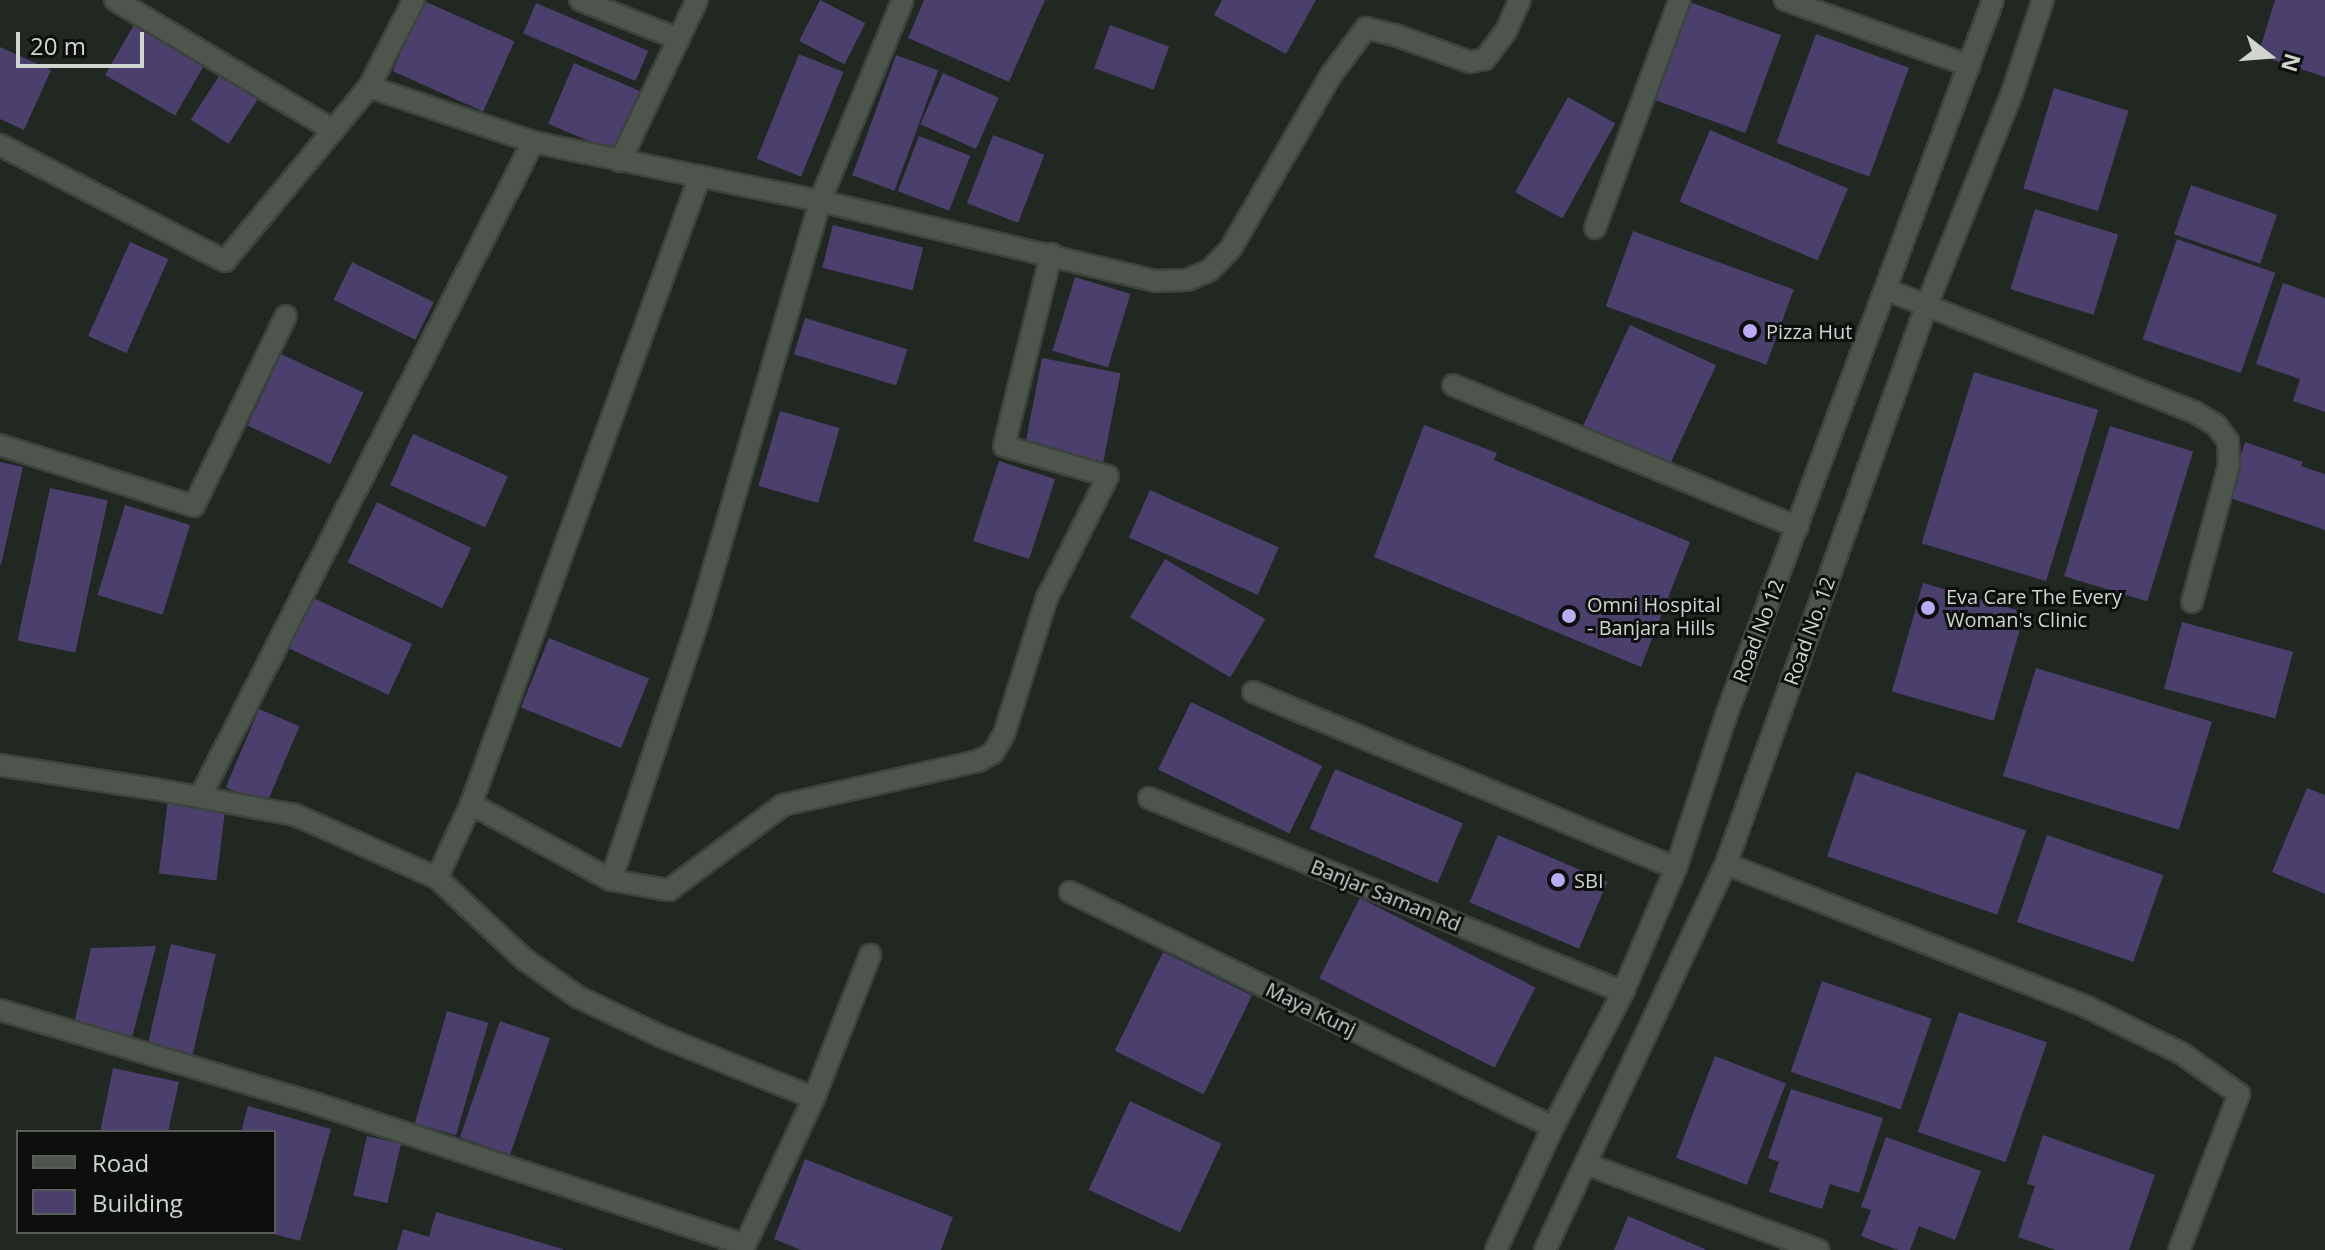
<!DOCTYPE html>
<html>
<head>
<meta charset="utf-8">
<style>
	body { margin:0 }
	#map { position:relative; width:2325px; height:1250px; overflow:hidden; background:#212721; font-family:"Open Sans",sans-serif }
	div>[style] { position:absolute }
	.building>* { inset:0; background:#4a3f6d; transform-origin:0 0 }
	.roads { filter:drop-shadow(2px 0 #3d433d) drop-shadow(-2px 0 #3d433d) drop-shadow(0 2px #3d433d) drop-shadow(0 -2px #3d433d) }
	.minor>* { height:20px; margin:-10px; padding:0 10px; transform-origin:10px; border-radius:10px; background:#4d554d }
	.secondary>* { height:20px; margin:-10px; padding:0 10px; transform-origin:10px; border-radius:10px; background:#4d554d }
	.dots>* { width:22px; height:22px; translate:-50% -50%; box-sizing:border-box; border:4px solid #0c0f0c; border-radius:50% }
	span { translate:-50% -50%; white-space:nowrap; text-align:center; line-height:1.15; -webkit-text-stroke:6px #0c0f0c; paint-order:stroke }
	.poi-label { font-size:20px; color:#d0d5d0 }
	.left { translate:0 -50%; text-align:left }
	.street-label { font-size:20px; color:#d0d5d0 }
	.legend { position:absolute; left:16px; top:1130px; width:260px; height:104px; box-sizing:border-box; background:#0c0f0c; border:2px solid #5a5e5a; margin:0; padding:10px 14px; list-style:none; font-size:24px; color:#d0d5d0 }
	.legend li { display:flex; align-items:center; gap:16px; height:40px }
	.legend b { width:40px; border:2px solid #5a5e5a }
	.north { position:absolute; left:2229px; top:16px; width:80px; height:80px; -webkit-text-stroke:6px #0c0f0c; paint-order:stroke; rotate:107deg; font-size:22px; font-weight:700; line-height:32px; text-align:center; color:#d0d5d0 }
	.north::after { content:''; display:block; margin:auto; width:28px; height:36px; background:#d0d5d0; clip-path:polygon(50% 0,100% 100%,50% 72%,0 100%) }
	.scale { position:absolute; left:16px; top:32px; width:128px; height:36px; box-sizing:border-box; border:4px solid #d0d5d0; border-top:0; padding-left:10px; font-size:24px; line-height:28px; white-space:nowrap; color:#d0d5d0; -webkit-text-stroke:6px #0c0f0c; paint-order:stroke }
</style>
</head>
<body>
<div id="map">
	<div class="building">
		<div style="left:820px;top:0;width:51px;height:46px;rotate:27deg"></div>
		<div style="clip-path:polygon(924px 0,1045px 0,1009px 82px,908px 38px)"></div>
		<div style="clip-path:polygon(1222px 0,1316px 0,1286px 54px,1214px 15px)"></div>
		<div style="clip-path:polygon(2275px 0,2325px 0,2325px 77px,2258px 55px)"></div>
		<div style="left:424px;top:1px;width:99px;height:77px;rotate:24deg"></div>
		<div style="left:1687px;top:1px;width:100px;height:104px;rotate:20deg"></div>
		<div style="left:536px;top:3px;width:122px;height:33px;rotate:23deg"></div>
		<div style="left:135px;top:23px;width:81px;height:60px;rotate:30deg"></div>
		<div style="left:1110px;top:25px;width:63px;height:46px;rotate:20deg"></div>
		<div style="left:1816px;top:34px;width:99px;height:116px;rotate:20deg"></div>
		<div style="clip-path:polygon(0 47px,51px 70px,24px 130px,0 119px)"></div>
		<div style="left:799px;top:54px;width:48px;height:113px;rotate:22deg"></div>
		<div style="left:896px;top:55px;width:45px;height:128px;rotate:20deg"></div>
		<div style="left:574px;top:63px;width:73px;height:66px;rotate:23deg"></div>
		<div style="left:223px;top:70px;width:45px;height:59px;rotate:33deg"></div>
		<div style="left:943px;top:73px;width:61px;height:56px;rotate:24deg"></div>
		<div style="left:2054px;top:88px;width:78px;height:105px;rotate:17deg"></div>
		<div style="left:1568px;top:97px;width:54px;height:109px;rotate:29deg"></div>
		<div style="left:1710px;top:130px;width:150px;height:78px;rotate:23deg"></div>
		<div style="left:993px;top:135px;width:55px;height:73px;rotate:21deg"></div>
		<div style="left:919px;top:136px;width:55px;height:59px;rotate:21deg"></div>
		<div style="left:2191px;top:185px;width:91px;height:52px;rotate:19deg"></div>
		<div style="left:2035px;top:209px;width:87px;height:84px;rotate:17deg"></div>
		<div style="left:833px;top:225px;width:93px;height:44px;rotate:14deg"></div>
		<div style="left:1633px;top:231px;width:171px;height:80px;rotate:20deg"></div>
		<div style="left:2177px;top:239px;width:104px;height:106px;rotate:19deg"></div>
		<div style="left:130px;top:242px;width:42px;height:103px;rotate:24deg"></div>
		<div style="left:352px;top:262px;width:91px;height:42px;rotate:26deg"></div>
		<div style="left:1075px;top:277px;width:58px;height:77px;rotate:17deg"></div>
		<div style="clip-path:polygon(2283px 283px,2325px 298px,2325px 412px,2293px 401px,2300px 379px,2256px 364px)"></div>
		<div style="left:805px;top:318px;width:107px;height:38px;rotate:17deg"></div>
		<div style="left:1630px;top:325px;width:95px;height:113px;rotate:25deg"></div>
		<div style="left:281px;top:354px;width:91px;height:79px;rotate:25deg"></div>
		<div style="left:1042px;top:358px;width:80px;height:93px;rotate:11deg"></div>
		<div style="left:1974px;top:372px;width:130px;height:179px;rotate:17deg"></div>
		<div style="left:780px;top:411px;width:62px;height:78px;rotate:16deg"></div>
		<div style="clip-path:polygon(1424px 425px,1497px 453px,1494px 460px,1690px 542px,1641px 667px,1374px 557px)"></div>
		<div style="left:2110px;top:426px;width:87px;height:157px;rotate:17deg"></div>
		<div style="left:413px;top:434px;width:104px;height:56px;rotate:24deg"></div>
		<div style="clip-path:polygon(2245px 442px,2303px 462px,2301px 466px,2325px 474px,2325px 530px,2227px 497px)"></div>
		<div style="left:999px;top:461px;width:59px;height:84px;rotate:18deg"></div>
		<div style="clip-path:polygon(0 462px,23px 467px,1px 565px,0 565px)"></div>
		<div style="left:50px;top:488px;width:59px;height:156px;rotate:12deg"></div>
		<div style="left:1150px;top:490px;width:141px;height:52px;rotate:24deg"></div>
		<div style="left:377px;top:502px;width:105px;height:67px;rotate:26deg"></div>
		<div style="left:125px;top:505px;width:68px;height:94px;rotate:17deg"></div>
		<div style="left:1165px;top:559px;width:117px;height:68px;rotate:31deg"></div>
		<div style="left:1923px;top:583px;width:106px;height:113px;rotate:16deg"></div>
		<div style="left:307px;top:595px;width:116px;height:56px;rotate:25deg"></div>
		<div style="left:2182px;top:622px;width:115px;height:69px;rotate:15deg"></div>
		<div style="left:549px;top:638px;width:108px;height:75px;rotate:22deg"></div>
		<div style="left:2036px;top:668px;width:184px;height:113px;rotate:17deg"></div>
		<div style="left:1191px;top:702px;width:146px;height:75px;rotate:26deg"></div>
		<div style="left:259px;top:709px;width:44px;height:85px;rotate:23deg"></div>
		<div style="left:1335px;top:769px;width:139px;height:65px;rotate:23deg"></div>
		<div style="left:1856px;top:772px;width:180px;height:89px;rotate:19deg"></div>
		<div style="clip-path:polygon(2307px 788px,2325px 795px,2325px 894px,2272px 872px)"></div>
		<div style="left:168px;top:799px;width:58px;height:75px;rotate:7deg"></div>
		<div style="left:1498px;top:835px;width:119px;height:73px;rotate:23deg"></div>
		<div style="left:2047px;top:835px;width:123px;height:92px;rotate:19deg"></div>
		<div style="left:1360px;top:898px;width:197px;height:90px;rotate:27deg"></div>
		<div style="left:171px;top:944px;width:46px;height:103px;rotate:13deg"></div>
		<div style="clip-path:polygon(156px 946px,130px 1045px,73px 1028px,91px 948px)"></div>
		<div style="left:1163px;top:952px;width:99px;height:110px;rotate:26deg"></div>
		<div style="left:1822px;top:981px;width:116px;height:96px;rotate:19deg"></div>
		<div style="left:447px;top:1011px;width:43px;height:117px;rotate:16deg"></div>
		<div style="left:1959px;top:1012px;width:93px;height:127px;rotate:19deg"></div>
		<div style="left:500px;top:1021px;width:53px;height:123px;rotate:19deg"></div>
		<div style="left:1715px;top:1056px;width:76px;height:109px;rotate:21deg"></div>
		<div style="clip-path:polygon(113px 1068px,179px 1082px,168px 1132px,100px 1132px)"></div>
		<div style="clip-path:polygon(1791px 1089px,1883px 1118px,1859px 1193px,1830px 1184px,1822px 1209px,1769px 1192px,1779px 1162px,1768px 1158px)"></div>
		<div style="left:1130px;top:1101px;width:101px;height:98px;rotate:25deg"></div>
		<div style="clip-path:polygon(248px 1106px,331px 1129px,300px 1241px,274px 1234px,274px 1132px,241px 1132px)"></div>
		<div style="clip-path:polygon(2043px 1135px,2155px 1175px,2129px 1250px,2056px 1250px,2018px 1237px,2035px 1186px,2027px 1184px)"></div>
		<div style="left:367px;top:1136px;width:35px;height:61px;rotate:13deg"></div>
		<div style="clip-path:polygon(1886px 1137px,1981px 1171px,1955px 1240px,1919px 1226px,1910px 1250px,1898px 1250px,1861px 1236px,1871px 1210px,1861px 1207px)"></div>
		<div style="clip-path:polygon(805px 1159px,953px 1217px,941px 1250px,801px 1250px,774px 1239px)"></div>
		<div style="clip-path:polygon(436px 1212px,563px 1249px,563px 1250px,397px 1250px,403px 1229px,429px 1237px)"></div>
		<div style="clip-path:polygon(1628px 1216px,1707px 1250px,1614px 1250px)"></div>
	</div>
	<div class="roads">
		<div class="minor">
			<div style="left:115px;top:0;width:254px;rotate:30.8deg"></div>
			<div style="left:580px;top:0;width:106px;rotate:21.5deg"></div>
			<div style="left:1785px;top:0;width:196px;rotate:19.6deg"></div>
			<div style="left:369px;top:87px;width:173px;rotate:18.5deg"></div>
			<div style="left:533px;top:142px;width:293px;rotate:11.6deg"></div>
			<div style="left:820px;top:201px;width:345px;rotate:13.4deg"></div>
			<div style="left:1156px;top:281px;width:31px;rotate:-2deg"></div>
			<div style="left:1187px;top:280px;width:25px;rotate:-23deg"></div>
			<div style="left:1210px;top:270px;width:30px;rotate:-46deg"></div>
			<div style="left:1231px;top:248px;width:200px;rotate:-60deg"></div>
			<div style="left:1331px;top:75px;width:59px;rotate:-53.3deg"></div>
			<div style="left:1366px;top:28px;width:30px;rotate:14deg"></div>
			<div style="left:1395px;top:35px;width:80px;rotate:19.8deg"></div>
			<div style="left:1470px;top:62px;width:15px;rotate:-11deg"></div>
			<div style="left:1485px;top:59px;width:35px;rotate:-53deg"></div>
			<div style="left:1506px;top:31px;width:34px;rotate:-66deg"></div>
			<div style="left:0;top:145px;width:253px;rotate:27.3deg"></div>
			<div style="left:225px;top:261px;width:226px;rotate:-50.4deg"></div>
			<div style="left:369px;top:87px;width:98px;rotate:-62.7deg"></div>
			<div style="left:620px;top:161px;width:178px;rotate:-64.4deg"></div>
			<div style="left:1595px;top:228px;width:243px;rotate:-69.6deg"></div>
			<div style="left:1885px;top:289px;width:335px;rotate:21.7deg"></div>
			<div style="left:2196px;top:413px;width:23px;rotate:31deg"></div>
			<div style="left:2216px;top:425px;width:20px;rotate:53deg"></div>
			<div style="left:2228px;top:441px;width:24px;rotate:88deg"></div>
			<div style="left:2229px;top:465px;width:142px;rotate:105.1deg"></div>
			<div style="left:1453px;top:385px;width:373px;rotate:22.4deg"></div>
			<div style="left:0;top:445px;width:203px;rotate:17.5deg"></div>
			<div style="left:194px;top:506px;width:211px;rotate:-64.2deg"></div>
			<div style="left:1253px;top:692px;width:458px;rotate:22.6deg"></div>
			<div style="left:0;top:765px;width:157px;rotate:8.8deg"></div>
			<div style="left:155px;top:789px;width:142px;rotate:10.5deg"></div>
			<div style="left:295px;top:815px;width:155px;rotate:23.9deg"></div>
			<div style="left:437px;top:878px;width:119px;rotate:43deg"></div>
			<div style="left:524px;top:959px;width:66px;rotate:35.1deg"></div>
			<div style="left:578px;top:997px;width:91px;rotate:25.4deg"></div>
			<div style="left:660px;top:1036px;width:166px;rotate:21.9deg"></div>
			<div style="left:200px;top:797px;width:735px;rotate:-63.05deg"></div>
			<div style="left:1149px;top:798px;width:512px;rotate:22.26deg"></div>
			<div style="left:471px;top:804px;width:159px;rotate:28.5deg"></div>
			<div style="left:611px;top:880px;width:59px;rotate:9.8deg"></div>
			<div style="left:669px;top:890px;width:142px;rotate:-36.7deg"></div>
			<div style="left:783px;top:805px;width:200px;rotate:-12.7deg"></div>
			<div style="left:978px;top:761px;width:17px;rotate:-28deg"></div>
			<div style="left:993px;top:753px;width:22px;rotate:-60deg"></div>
			<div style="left:1004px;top:734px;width:143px;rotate:-72.5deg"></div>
			<div style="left:1047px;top:598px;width:136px;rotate:-63.4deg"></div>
			<div style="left:1108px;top:476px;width:108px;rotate:-163.9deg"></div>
			<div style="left:1004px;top:446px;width:198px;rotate:-76.2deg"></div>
			<div style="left:1726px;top:864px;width:388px;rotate:21.6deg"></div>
			<div style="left:2087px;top:1007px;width:105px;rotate:26.1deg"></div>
			<div style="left:2181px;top:1053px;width:71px;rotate:35.3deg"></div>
			<div style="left:2239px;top:1094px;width:167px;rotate:111deg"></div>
			<div style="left:437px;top:878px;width:81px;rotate:-65.3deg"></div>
			<div style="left:471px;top:804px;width:668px;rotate:-69.97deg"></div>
			<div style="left:611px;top:880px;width:280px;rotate:-71.4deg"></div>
			<div style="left:700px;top:615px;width:431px;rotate:-73.8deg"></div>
			<div style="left:820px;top:201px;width:217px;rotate:-67.6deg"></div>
			<div style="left:1070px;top:892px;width:537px;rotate:25.94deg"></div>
			<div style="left:0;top:1010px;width:321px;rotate:16.5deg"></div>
			<div style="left:308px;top:1101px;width:460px;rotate:18.2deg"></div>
			<div style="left:745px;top:1245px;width:162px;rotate:-64.9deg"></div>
			<div style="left:814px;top:1098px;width:154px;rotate:-68.6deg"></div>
			<div style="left:1586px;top:1164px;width:248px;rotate:20.3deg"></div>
		</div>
		<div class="secondary">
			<div style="left:1496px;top:1250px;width:136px;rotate:-65.1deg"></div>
			<div style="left:1553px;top:1127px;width:152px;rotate:-62.6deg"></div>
			<div style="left:1623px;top:992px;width:135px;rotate:-66.9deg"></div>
			<div style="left:1676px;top:868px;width:160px;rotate:-71.8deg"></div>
			<div style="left:1726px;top:716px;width:764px;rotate:-69.55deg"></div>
			<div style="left:1545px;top:1250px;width:426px;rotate:-64.9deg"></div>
			<div style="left:1726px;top:864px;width:592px;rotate:-70.25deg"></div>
			<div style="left:1926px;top:307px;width:231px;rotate:-68.1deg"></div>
			<div style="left:2012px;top:93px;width:98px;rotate:-71.6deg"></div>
		</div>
	</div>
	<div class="dots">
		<div style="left:1750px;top:331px;background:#bbaaf6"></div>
		<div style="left:1928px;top:608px;background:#bbaaf6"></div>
		<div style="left:1569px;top:616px;background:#bbaaf6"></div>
		<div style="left:1558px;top:880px;background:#bbaaf6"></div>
	</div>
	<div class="poi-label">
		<span class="left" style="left:1766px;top:331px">Pizza Hut</span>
		<span class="left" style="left:1946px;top:608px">Eva Care The Every<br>Woman's Clinic</span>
		<span class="left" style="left:1587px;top:616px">Omni Hospital<br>- Banjara Hills</span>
		<span class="left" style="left:1574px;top:880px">SBI</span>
	</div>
	<div class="street-label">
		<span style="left:1758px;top:631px;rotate:-69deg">Road No 12</span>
		<span style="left:1809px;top:631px;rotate:-70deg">Road No. 12</span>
		<span style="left:1386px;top:895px;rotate:22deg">Banjar Saman Rd</span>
		<span style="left:1311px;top:1009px;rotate:26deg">Maya Kunj</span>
	</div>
	<ul class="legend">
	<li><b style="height:10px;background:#4d554d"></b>Road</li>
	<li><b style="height:22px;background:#4a3f6d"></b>Building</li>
	</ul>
	<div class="north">N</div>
	<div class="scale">20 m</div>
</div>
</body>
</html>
